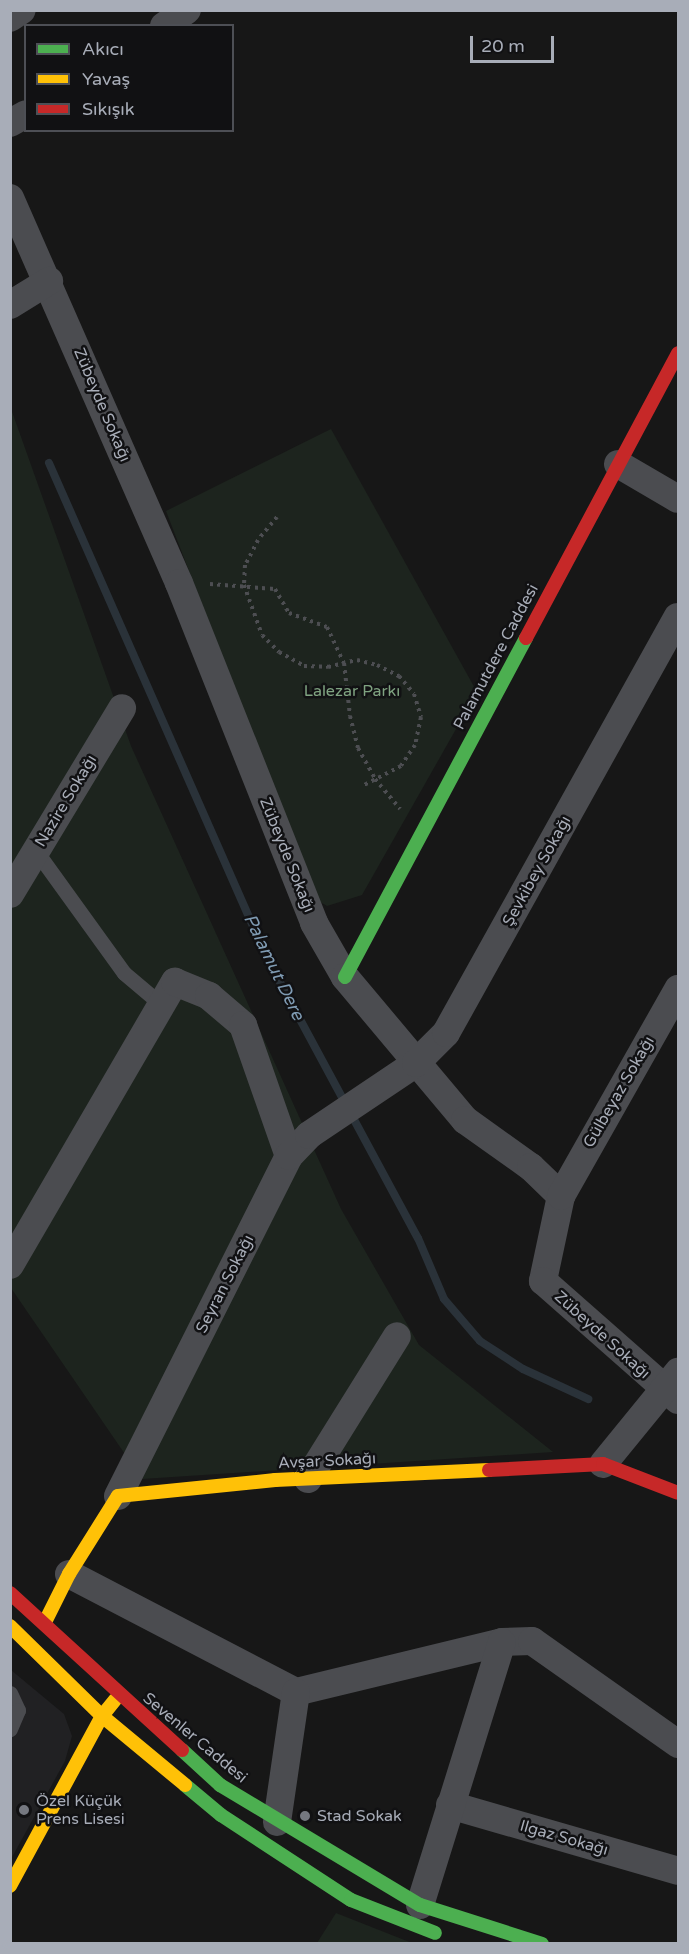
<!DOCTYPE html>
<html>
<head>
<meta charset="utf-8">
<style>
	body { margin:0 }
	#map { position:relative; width:689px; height:1954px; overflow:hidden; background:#171717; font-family:"Varela Round",sans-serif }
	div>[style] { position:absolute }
	.built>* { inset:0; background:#212123 }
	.green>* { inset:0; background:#1d241e }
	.stream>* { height:8px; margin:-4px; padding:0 4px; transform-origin:4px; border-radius:4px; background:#2a3239 }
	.path>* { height:4px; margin-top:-2px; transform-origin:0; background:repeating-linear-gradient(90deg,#4d4e52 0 3px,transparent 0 7.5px) }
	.lane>* { height:15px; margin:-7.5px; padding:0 7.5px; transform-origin:7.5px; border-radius:7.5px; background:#4b4c50 }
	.street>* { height:28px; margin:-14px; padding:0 14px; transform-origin:14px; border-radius:14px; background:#4b4c50 }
	.fast>* { height:14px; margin:-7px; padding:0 7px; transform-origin:7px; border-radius:7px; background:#4caf50 }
	.slow>* { height:14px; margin:-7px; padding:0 7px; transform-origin:7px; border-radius:7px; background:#ffc107 }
	.jam>* { height:14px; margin:-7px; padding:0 7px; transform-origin:7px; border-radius:7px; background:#c62828 }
	.dots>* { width:16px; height:16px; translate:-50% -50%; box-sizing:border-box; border:3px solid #111113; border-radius:50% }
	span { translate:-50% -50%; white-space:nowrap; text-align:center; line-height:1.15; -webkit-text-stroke:5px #111113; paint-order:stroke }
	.street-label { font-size:16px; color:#a8adb8 }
	.park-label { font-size:16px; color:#7fa381 }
	.poi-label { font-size:16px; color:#a8adb8 }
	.left { translate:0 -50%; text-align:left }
	.water-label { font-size:18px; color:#7f9bb3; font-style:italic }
	.frame { position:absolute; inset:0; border:12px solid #a8adb8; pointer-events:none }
	.legend { position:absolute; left:24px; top:24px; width:210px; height:108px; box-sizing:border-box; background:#111113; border:2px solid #4d4f55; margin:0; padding:8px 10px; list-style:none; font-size:18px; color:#a8adb8 }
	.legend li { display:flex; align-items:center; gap:12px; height:30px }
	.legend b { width:30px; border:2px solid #4d4f55 }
	.scale { position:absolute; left:470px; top:36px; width:84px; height:27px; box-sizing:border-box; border:3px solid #a8adb8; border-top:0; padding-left:8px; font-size:18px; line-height:21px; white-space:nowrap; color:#a8adb8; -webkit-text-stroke:4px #111113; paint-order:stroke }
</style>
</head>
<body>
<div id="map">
	<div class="built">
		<div style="clip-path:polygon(11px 1670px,64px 1714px,72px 1736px,65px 1761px,11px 1859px)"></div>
	</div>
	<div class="green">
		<div style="clip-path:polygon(10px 406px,131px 746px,341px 1209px,419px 1345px,553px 1452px,142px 1479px,11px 1288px)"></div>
		<div style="clip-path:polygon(331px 429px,477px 692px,362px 895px,327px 906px,315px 899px,166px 511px)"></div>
		<div style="clip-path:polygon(336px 1913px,412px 1943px,317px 1943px)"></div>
	</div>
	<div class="stream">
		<div style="left:49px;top:463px;width:541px;rotate:66.23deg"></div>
		<div style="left:267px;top:958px;width:318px;rotate:61.7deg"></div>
		<div style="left:418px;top:1238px;width:66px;rotate:66.9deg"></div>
		<div style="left:444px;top:1299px;width:55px;rotate:49.4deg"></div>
		<div style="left:480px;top:1341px;width:51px;rotate:33.1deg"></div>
		<div style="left:523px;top:1369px;width:72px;rotate:24.8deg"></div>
	</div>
	<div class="path">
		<div style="left:277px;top:517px;width:30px;rotate:130deg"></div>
		<div style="left:258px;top:540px;width:28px;rotate:117deg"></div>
		<div style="left:245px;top:565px;width:20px;rotate:93deg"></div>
		<div style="left:244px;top:585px;width:53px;rotate:70.2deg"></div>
		<div style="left:262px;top:635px;width:24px;rotate:45deg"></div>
		<div style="left:279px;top:652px;width:29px;rotate:29deg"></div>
		<div style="left:304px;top:666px;width:24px;rotate:2deg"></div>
		<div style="left:328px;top:667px;width:30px;rotate:-14deg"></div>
		<div style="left:357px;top:660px;width:21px;rotate:14deg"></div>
		<div style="left:377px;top:665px;width:25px;rotate:27deg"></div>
		<div style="left:399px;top:676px;width:23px;rotate:50deg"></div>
		<div style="left:414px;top:694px;width:24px;rotate:73deg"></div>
		<div style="left:421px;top:717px;width:29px;rotate:102deg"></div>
		<div style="left:415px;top:745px;width:25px;rotate:124deg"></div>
		<div style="left:401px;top:766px;width:42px;rotate:152.8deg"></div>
		<div style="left:210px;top:584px;width:65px;rotate:4.4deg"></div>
		<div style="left:275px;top:589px;width:28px;rotate:60deg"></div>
		<div style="left:289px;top:613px;width:40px;rotate:20.2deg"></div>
		<div style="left:327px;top:627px;width:40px;rotate:65deg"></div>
		<div style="left:344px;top:663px;width:53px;rotate:83.5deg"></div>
		<div style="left:350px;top:716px;width:33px;rotate:76deg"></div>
		<div style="left:358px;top:748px;width:35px;rotate:61deg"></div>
		<div style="left:375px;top:779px;width:39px;rotate:50deg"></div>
	</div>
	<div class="lane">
		<div style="left:36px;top:851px;width:150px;rotate:54.2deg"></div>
		<div style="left:124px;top:973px;width:50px;rotate:40.1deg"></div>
		<div style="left:10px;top:1693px;width:19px;rotate:65deg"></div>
		<div style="left:18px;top:1710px;width:21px;rotate:113deg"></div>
	</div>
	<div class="street">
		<div style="left:10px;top:18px;width:14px;rotate:-34deg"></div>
		<div style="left:164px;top:26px;width:28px;rotate:-35deg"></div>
		<div style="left:10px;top:123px;width:18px;rotate:-29deg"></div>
		<div style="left:10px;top:198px;width:420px;rotate:66.3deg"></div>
		<div style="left:179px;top:583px;width:366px;rotate:68.3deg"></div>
		<div style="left:314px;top:923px;width:62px;rotate:60.1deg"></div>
		<div style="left:345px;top:977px;width:187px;rotate:50deg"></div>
		<div style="left:465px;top:1120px;width:81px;rotate:35.5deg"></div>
		<div style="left:531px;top:1167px;width:42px;rotate:44deg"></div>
		<div style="left:561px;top:1196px;width:87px;rotate:102deg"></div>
		<div style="left:543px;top:1281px;width:180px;rotate:41.4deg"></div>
		<div style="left:10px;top:305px;width:46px;rotate:-31.6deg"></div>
		<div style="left:618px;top:464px;width:69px;rotate:30.3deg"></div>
		<div style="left:10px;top:894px;width:217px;rotate:-58.9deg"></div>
		<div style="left:561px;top:1196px;width:238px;rotate:-60.5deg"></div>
		<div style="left:10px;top:1265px;width:328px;rotate:-59.8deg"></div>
		<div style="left:175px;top:982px;width:37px;rotate:22deg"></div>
		<div style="left:209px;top:996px;width:45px;rotate:40.5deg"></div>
		<div style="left:243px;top:1025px;width:139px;rotate:70.7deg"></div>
		<div style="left:603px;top:1464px;width:119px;rotate:-50.8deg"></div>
		<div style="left:308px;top:1479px;width:168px;rotate:-58.1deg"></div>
		<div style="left:118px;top:1496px;width:381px;rotate:-63.3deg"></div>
		<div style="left:289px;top:1156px;width:29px;rotate:-46deg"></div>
		<div style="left:309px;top:1135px;width:129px;rotate:-33.9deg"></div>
		<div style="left:416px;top:1063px;width:42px;rotate:-45deg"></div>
		<div style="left:446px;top:1033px;width:476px;rotate:-60.9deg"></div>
		<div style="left:69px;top:1574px;width:256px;rotate:27.5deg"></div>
		<div style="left:296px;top:1692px;width:212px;rotate:-13.6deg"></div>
		<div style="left:502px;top:1642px;width:30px;rotate:-2deg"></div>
		<div style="left:532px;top:1641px;width:179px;rotate:35.2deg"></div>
		<div style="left:450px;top:1805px;width:237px;rotate:16.1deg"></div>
		<div style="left:277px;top:1822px;width:131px;rotate:-81.7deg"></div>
		<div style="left:420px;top:1905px;width:275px;rotate:-72.7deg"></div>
	</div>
	<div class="fast">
		<div style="left:345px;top:977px;width:384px;rotate:-61.9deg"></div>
		<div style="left:182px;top:1750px;width:52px;rotate:42.6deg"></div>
		<div style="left:220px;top:1785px;width:233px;rotate:31deg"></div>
		<div style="left:420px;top:1905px;width:128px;rotate:17.7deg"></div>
		<div style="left:185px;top:1785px;width:47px;rotate:39.8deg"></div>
		<div style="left:221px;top:1815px;width:155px;rotate:33.2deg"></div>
		<div style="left:351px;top:1900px;width:90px;rotate:21.4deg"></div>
	</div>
	<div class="slow">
		<div style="left:45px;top:1622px;width:54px;rotate:-63.4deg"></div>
		<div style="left:69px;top:1574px;width:92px;rotate:-57.9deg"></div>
		<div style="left:118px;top:1496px;width:158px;rotate:-5.8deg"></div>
		<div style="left:275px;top:1480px;width:214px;rotate:-2.7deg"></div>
		<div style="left:10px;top:1626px;width:129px;rotate:44.4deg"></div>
		<div style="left:102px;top:1716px;width:108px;rotate:39.7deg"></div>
		<div style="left:10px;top:1886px;width:193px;rotate:-61.6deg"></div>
		<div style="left:102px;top:1716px;width:21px;rotate:-51deg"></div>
	</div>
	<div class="jam">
		<div style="left:526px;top:638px;width:323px;rotate:-61.9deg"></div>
		<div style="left:489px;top:1470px;width:114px;rotate:-3deg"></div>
		<div style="left:603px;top:1464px;width:80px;rotate:21.1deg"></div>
		<div style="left:10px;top:1593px;width:233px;rotate:42.4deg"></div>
	</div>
	<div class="dots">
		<div style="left:24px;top:1810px;background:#757880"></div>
		<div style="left:305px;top:1816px;background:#757880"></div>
	</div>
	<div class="street-label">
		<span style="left:102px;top:405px;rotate:67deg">Zübeyde Sokağı</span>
		<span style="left:496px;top:657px;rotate:-62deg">Palamutdere Caddesi</span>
		<span style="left:66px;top:801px;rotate:-59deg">Nazire Sokağı</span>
		<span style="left:287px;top:855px;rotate:68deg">Zübeyde Sokağı</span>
		<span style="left:537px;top:871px;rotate:-61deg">Şevkibey Sokağı</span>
		<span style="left:619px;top:1092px;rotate:-60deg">Gülbeyaz Sokağı</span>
		<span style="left:225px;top:1284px;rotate:-63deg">Seyran Sokağı</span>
		<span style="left:602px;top:1335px;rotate:42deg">Zübeyde Sokağı</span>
		<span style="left:327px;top:1461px;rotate:-3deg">Avşar Sokağı</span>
		<span style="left:195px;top:1738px;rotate:40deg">Sevenler Caddesi</span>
		<span style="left:564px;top:1838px;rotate:16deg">Ilgaz Sokağı</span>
	</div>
	<div class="park-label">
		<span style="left:352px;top:691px">Lalezar Parkı</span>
	</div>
	<div class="poi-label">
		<span class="left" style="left:36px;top:1810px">Özel Küçük<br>Prens Lisesi</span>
		<span class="left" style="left:317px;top:1816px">Stad Sokak</span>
	</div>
	<div class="water-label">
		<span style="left:274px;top:967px;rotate:64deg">Palamut Dere</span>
	</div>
	<div class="frame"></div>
	<ul class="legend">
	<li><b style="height:8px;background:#4caf50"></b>Akıcı</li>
	<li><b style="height:8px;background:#ffc107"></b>Yavaş</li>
	<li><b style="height:8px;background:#c62828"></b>Sıkışık</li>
	</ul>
	<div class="scale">20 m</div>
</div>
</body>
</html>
